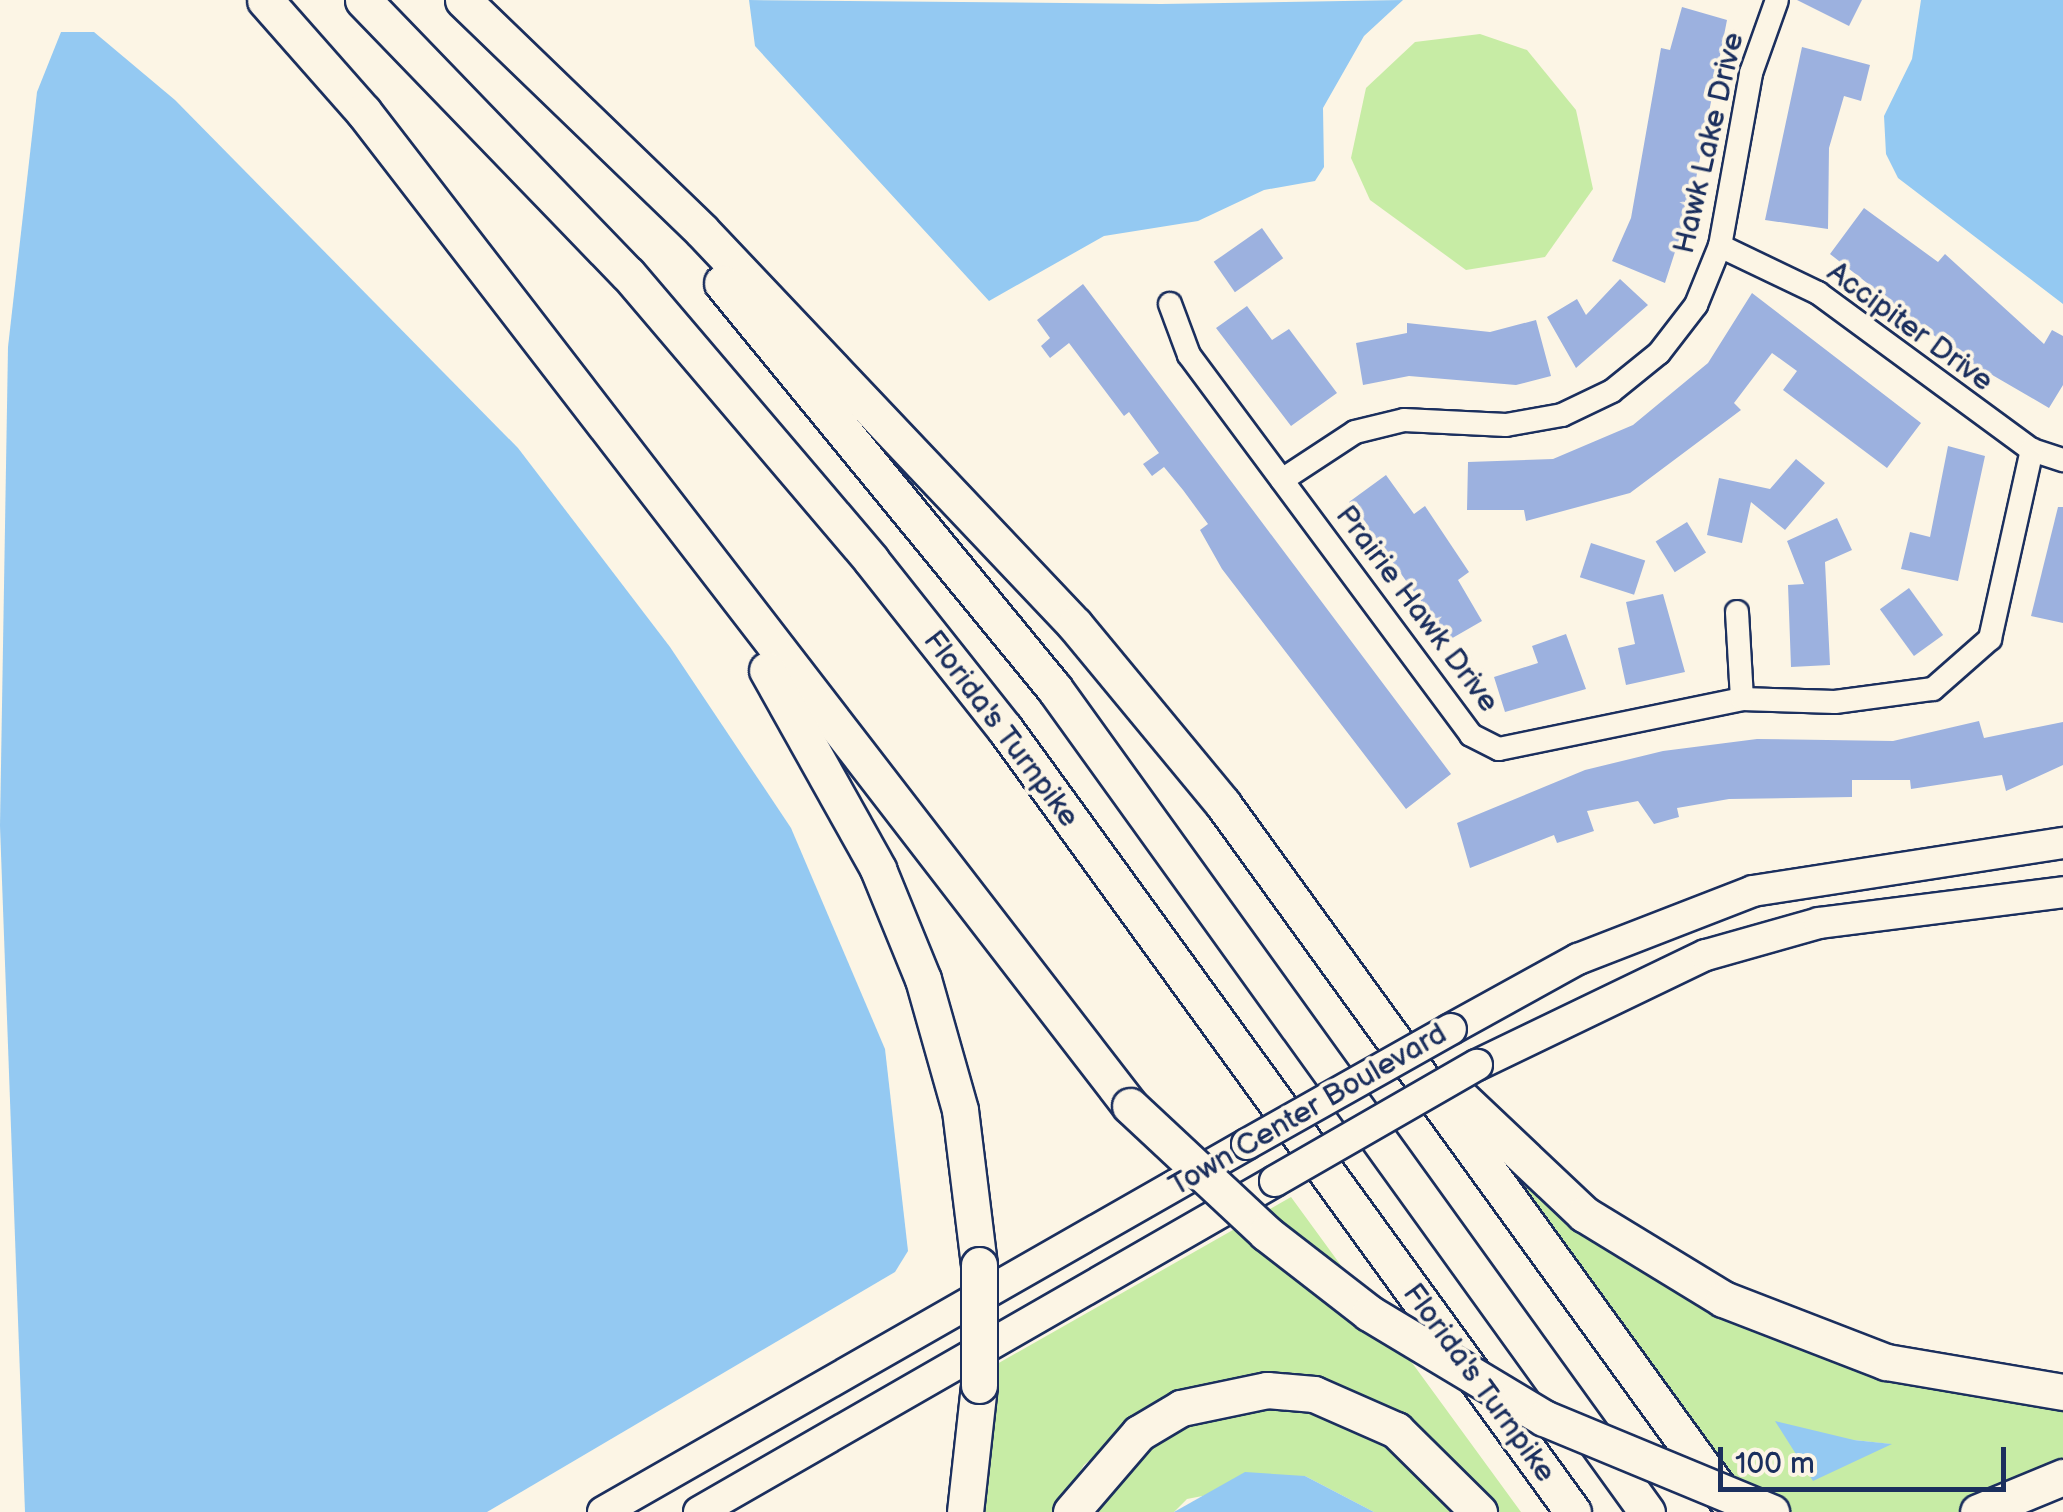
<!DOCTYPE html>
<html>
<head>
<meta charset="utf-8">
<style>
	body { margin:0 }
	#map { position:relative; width:2063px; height:1512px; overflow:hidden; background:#fcf5e5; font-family:"Balsamiq Sans",sans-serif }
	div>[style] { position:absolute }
	.green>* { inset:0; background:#c7eca5 }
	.water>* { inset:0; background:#94c9f2 }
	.building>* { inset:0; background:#9cb1df; transform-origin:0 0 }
	.roads { filter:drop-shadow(2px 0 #1b2f5e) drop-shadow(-2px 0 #1b2f5e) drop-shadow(0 2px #1b2f5e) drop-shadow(0 -2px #1b2f5e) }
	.minor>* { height:22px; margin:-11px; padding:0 11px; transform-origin:11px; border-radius:11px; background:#fcf5e5 }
	.major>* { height:30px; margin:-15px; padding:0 15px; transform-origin:15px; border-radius:15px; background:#fcf5e5 }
	.highway>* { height:35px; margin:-17.5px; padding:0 17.5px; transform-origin:17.5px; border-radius:17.5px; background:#fcf5e5 }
	.bridges { filter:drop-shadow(2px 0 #1b2f5e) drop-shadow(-2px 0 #1b2f5e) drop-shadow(0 2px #1b2f5e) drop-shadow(0 -2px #1b2f5e) }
	.major-bridge>* { height:30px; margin:-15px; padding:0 15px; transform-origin:15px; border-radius:15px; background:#fcf5e5 }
	.highway-bridge>* { height:35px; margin:-17.5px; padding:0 17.5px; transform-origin:17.5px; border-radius:17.5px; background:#fcf5e5 }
	span { translate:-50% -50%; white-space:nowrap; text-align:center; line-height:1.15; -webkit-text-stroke:8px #fcf5e5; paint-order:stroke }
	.street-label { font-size:30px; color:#1b2f5e }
	.scale { position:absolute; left:1718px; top:1447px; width:288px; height:45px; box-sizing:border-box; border:5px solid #1b2f5e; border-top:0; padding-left:12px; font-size:30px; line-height:35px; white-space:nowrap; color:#1b2f5e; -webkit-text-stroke:8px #fcf5e5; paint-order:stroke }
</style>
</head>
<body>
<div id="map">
	<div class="green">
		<div style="clip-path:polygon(1480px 34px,1527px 50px,1576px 110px,1593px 189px,1545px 257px,1466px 270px,1370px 200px,1351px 158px,1366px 88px,1415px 42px)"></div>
		<div style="clip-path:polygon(evenodd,1497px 1151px,1719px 1313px,1793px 1346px,1952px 1391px,2063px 1406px,2063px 1468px,1960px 1512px,1755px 1512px,1491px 1155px,1497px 1151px,1854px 1440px,1890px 1444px,1802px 1472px,1800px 1460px,1854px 1440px)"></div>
		<div style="clip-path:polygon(1291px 1197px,1521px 1512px,1500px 1512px,1420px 1431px,1352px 1390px,1260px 1376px,1194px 1388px,1150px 1408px,1084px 1465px,1054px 1512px,978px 1512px,997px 1364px)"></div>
		<div style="clip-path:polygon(1278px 1405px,1320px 1410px,1384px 1437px,1467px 1512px,1374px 1512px,1305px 1476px,1187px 1499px,1174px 1512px,1086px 1512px,1147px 1444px,1204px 1415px)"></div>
	</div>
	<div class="water">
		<div style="clip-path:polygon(749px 0,1161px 4px,1403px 0,1364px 36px,1323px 108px,1324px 167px,1315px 181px,1264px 190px,1198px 221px,1104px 236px,989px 301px,755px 46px)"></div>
		<div style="clip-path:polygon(1921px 0,2063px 0,2063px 304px,1898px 178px,1886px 154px,1884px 116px,1912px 59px)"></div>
		<div style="clip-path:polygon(61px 32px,94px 32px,175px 100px,518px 448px,670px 647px,791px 828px,885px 1049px,908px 1251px,895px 1272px,487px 1512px,25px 1512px,0 826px,8px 347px,37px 92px)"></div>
		<div style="clip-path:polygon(1775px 1421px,1854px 1440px,1892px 1444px,1813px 1481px)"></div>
		<div style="clip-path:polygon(1245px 1472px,1305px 1476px,1374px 1512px,1174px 1512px)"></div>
	</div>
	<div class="building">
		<div style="clip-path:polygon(1797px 0,1862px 0,1849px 26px)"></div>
		<div style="clip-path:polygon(1682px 7px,1727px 20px,1692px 199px,1665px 283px,1612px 261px,1631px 218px,1661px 48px,1670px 50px)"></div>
		<div style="clip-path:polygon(1802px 47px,1870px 65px,1861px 101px,1844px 96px,1829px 148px,1828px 229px,1765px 220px)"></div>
		<div style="clip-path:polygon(1864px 208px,1938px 262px,1945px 254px,2044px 344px,2052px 330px,2063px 336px,2063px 385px,2049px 408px,1963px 358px,1830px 254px)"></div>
		<div style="left:1262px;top:228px;width:37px;height:59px;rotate:55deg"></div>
		<div style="clip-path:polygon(1620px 279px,1648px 305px,1576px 368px,1547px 317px,1577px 299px,1586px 315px)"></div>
		<div style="clip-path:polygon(1083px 284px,1451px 774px,1406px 809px,1222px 569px,1200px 530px,1208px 524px,1183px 490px,1164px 467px,1152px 476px,1143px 464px,1159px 453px,1129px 412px,1124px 416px,1069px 343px,1050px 358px,1041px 346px,1050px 338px,1037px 320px)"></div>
		<div style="clip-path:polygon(1752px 293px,1921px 423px,1887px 468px,1783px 390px,1797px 371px,1772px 353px,1734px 403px,1741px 410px,1630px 493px,1526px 521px,1524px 510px,1467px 510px,1468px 462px,1553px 459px,1633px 425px,1708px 363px)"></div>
		<div style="clip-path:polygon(1247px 306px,1272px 340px,1289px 329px,1337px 393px,1291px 426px,1216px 328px)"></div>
		<div style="clip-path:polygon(1536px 320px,1551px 376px,1516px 385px,1409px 376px,1363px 385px,1356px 343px,1407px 333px,1407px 323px,1490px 332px)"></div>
		<div style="clip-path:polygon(1948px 446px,1985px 456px,1958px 581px,1901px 569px,1910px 532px,1930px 537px)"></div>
		<div style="clip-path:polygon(1796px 459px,1825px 483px,1785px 530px,1751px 502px,1742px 543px,1707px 535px,1719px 478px,1770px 489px)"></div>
		<div style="clip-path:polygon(1386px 475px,1414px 514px,1425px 506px,1469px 572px,1458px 580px,1482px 621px,1449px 640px,1349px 502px)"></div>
		<div style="clip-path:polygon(2058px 507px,2063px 507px,2063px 623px,2031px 616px)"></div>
		<div style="clip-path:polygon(1837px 518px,1852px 550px,1825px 562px,1830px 665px,1791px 667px,1788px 585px,1804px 584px,1787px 541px)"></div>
		<div style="left:1687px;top:522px;width:36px;height:37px;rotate:58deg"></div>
		<div style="left:1591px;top:543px;width:57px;height:36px;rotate:18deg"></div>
		<div style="left:1909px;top:588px;width:58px;height:36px;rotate:54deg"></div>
		<div style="clip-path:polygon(1663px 594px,1685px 672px,1626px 685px,1618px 648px,1635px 644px,1626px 602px)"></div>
		<div style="clip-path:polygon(1566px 634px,1586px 689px,1505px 712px,1494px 677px,1538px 663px,1532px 646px)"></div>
		<div style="clip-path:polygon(1979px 721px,1984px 738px,2063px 722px,2063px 765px,2006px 791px,2002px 775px,1911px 789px,1910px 780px,1852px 780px,1852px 797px,1729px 799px,1677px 808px,1679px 817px,1654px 824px,1638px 801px,1587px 811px,1594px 831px,1557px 843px,1554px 835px,1470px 868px,1457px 823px,1585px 770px,1663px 751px,1757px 739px,1893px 741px)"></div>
	</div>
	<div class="roads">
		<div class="minor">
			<div style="left:1720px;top:246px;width:109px;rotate:25.6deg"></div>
			<div style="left:1818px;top:293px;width:265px;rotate:36.3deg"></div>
			<div style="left:2032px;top:450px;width:33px;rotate:18deg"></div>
			<div style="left:1170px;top:304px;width:54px;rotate:69.6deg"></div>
			<div style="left:1189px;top:355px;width:473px;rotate:53.4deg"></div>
			<div style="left:1471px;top:735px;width:31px;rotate:27deg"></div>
			<div style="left:1499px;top:749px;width:248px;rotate:-11.6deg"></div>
			<div style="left:1742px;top:699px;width:93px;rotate:1.8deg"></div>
			<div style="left:1835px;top:702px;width:99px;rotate:-7.6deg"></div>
			<div style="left:1933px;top:689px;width:76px;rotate:-41.3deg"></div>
			<div style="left:1990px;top:639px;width:194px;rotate:-77.5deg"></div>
			<div style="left:1282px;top:480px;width:87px;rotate:-33.3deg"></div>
			<div style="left:1355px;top:432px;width:50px;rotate:-13.8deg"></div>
			<div style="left:1404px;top:420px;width:102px;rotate:2.8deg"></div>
			<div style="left:1506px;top:425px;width:57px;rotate:-10.1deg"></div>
			<div style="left:1562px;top:415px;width:55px;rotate:-25.6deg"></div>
			<div style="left:1612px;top:391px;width:60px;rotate:-39deg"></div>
			<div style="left:1659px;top:353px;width:61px;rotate:-52.4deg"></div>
			<div style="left:1696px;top:305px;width:64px;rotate:-67.9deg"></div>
			<div style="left:1720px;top:246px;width:176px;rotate:-79.8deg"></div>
			<div style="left:1751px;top:73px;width:77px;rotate:-70.4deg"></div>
			<div style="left:1737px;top:612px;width:87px;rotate:86.7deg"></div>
		</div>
		<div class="major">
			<div style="left:1451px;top:1029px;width:145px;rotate:-28.9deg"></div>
			<div style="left:1578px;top:959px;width:188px;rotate:-21.2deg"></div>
			<div style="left:1753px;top:891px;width:314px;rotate:-8.8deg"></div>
			<div style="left:1477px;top:1065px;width:254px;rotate:-25.7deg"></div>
			<div style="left:1706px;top:955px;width:117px;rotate:-15.8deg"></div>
			<div style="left:1819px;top:923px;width:246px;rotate:-7.2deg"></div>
			<div style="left:603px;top:1512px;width:742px;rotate:-29.74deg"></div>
			<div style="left:699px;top:1512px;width:664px;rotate:-29.88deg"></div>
		</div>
		<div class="highway">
			<div style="left:265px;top:0;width:148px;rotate:48.6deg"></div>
			<div style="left:363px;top:111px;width:1256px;rotate:52.37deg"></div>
			<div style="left:363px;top:0;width:381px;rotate:46deg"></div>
			<div style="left:628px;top:274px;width:375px;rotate:49.6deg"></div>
			<div style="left:871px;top:560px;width:216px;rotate:51.6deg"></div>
			<div style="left:1005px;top:729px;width:967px;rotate:54.04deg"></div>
			<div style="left:463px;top:0;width:332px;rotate:44deg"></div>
			<div style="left:702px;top:231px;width:543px;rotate:46.57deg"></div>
			<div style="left:1075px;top:625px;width:232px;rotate:50.4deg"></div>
			<div style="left:1223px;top:804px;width:863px;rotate:54.1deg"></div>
			<div style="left:722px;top:283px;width:524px;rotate:50.66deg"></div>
			<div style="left:1054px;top:688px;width:1015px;rotate:54.26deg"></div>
			<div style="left:767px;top:670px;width:228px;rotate:60.8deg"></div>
			<div style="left:878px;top:869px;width:119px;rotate:67.8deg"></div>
			<div style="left:923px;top:979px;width:136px;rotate:74.2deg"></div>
			<div style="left:960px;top:1110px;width:156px;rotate:83deg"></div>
			<div style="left:1455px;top:1092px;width:178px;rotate:43.4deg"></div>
			<div style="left:1584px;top:1214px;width:163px;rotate:31.4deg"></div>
			<div style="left:1723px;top:1299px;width:175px;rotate:21.1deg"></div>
			<div style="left:1886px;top:1362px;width:180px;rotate:9.6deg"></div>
			<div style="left:965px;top:1512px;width:128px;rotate:-83.7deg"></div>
			<div style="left:1071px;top:1512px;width:104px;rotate:-49.3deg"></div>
			<div style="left:1139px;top:1433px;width:49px;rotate:-30.8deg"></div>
			<div style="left:1181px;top:1408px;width:88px;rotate:-11.8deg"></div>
			<div style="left:1267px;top:1390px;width:47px;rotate:4.9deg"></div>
			<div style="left:1314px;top:1394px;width:90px;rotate:23.7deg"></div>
			<div style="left:1396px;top:1430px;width:117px;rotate:44.7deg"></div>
			<div style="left:1978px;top:1512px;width:92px;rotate:-22.4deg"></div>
		</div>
	</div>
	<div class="bridges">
		<div class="major-bridge">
			<div style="left:1247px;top:1144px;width:234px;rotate:-29.4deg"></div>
			<div style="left:1275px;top:1181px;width:233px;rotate:-29.9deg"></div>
		</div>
		<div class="highway-bridge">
			<div style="left:1130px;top:1106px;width:186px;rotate:43deg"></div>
			<div style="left:1266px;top:1233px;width:130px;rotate:37.8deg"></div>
			<div style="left:1369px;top:1313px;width:204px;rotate:31deg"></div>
			<div style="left:1544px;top:1418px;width:246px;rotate:22.5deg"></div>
			<div style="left:979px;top:1265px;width:120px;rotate:90deg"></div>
		</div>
	</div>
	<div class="street-label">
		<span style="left:1709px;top:143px;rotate:-77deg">Hawk Lake Drive</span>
		<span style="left:1910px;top:327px;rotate:36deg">Accipiter Drive</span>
		<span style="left:1417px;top:609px;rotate:53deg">Prairie Hawk Drive</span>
		<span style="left:1001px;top:729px;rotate:53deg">Florida's Turnpike</span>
		<span style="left:1308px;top:1110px;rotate:-30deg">Town Center Boulevard</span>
		<span style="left:1479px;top:1383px;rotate:54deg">Florida's Turnpike</span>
	</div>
	<div class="scale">100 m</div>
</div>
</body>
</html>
